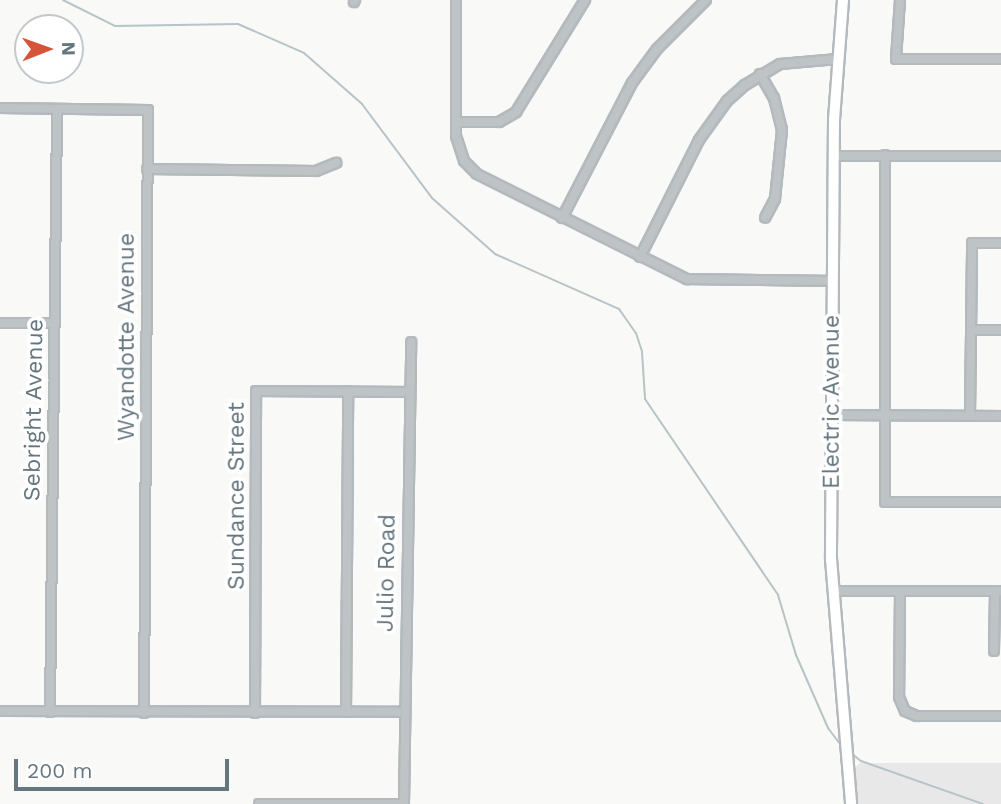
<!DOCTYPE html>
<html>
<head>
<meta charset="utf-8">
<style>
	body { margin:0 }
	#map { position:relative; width:1001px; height:804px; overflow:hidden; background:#f9f9f7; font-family:"Work Sans",sans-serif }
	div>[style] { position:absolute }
	.built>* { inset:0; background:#e7e8e7 }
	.stream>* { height:2px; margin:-1px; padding:0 1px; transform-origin:1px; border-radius:1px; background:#b7c3c7 }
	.roads { filter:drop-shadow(2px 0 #b3b9bd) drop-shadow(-2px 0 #b3b9bd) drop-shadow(0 2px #b3b9bd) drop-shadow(0 -2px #b3b9bd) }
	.street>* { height:8px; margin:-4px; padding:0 4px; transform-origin:4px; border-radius:4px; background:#bec3c6 }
	.secondary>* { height:10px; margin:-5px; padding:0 5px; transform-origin:5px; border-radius:5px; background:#fff }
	span { translate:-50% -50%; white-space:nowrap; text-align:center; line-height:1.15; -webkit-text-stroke:7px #fff; paint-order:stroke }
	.street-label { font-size:23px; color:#66767f }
	.north { position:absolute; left:14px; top:14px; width:70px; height:70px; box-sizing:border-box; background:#fff; border:2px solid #c2c8cc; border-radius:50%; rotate:89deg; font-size:19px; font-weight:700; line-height:28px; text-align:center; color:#66767f }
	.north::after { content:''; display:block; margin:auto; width:24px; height:32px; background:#d5543a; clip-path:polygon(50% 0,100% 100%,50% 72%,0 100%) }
	.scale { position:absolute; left:14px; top:759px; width:215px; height:32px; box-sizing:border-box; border:4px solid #66767f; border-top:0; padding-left:9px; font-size:21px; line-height:24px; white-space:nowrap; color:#66767f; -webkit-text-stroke:5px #fff; paint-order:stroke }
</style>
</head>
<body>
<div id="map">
	<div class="built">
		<div style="clip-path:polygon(860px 763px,1001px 763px,1001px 804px,851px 804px,850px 772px)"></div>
	</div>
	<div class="stream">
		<div style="left:63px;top:0;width:58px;rotate:26.6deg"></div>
		<div style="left:115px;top:26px;width:123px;rotate:-0.9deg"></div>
		<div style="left:238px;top:24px;width:72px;rotate:23.7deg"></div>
		<div style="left:304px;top:53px;width:77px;rotate:41.3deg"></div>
		<div style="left:362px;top:104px;width:117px;rotate:53.3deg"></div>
		<div style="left:432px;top:198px;width:84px;rotate:41.6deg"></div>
		<div style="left:495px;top:254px;width:136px;rotate:23.9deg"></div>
		<div style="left:619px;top:309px;width:29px;rotate:55deg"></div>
		<div style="left:636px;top:333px;width:20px;rotate:72deg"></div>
		<div style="left:642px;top:352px;width:47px;rotate:86.3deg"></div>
		<div style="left:645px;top:399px;width:237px;rotate:55.8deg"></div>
		<div style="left:778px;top:595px;width:63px;rotate:73.3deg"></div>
		<div style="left:796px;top:655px;width:80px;rotate:66.3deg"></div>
		<div style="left:828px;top:728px;width:21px;rotate:53deg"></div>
		<div style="left:851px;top:753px;width:13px;rotate:39deg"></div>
		<div style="left:861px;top:761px;width:129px;rotate:19.4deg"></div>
	</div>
	<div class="roads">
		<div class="street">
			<div style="left:456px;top:0;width:136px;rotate:90deg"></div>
			<div style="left:456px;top:136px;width:26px;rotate:72deg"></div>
			<div style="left:464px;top:161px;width:18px;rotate:45deg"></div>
			<div style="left:477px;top:174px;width:235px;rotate:26.6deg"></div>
			<div style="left:687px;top:279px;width:146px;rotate:0.8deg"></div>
			<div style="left:900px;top:0;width:59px;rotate:93.9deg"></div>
			<div style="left:896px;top:59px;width:105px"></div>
			<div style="left:354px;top:2px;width:2px;rotate:-63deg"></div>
			<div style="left:760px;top:74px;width:28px;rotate:60deg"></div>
			<div style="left:774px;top:98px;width:33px;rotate:76deg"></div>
			<div style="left:782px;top:130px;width:69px;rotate:95.8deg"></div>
			<div style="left:775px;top:199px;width:21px;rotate:118deg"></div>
			<div style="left:0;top:108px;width:148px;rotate:0.8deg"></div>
			<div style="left:148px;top:110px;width:603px;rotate:90.38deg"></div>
			<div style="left:456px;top:122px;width:43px"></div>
			<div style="left:499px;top:122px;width:20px;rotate:-30deg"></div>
			<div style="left:516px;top:112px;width:132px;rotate:-58.4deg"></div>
			<div style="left:885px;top:155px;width:347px;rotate:90deg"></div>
			<div style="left:885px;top:502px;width:116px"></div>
			<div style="left:834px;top:156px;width:167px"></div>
			<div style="left:147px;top:169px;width:169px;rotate:0.7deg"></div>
			<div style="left:316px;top:171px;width:22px;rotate:-22deg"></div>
			<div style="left:562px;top:218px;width:152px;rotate:-62.6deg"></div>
			<div style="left:632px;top:83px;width:42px;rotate:-53.7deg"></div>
			<div style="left:657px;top:49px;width:69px;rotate:-45deg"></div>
			<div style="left:640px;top:257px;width:131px;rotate:-63.2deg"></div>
			<div style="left:699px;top:140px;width:48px;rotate:-54.3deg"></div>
			<div style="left:727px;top:101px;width:24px;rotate:-42deg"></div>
			<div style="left:745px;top:85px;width:41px;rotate:-31deg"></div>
			<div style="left:780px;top:64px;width:58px;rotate:-4.9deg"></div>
			<div style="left:0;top:323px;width:54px"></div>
			<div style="left:971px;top:330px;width:30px"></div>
			<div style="left:832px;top:415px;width:169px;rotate:0.3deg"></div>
			<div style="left:970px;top:415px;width:172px;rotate:-89.3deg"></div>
			<div style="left:972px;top:243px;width:29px"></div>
			<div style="left:833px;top:591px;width:168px"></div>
			<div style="left:900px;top:591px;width:106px;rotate:90.5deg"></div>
			<div style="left:899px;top:697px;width:15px;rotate:67deg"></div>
			<div style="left:905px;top:711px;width:13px;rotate:23deg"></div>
			<div style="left:917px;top:716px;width:84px"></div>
			<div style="left:994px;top:651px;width:60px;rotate:-89deg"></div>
			<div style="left:0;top:711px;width:404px;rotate:0.1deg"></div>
			<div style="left:50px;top:712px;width:603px;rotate:-89.33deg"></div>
			<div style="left:346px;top:712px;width:321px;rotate:-89.6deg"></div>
			<div style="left:255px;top:713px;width:322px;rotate:-89.8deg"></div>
			<div style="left:256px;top:391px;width:154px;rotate:0.4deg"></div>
			<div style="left:259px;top:804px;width:145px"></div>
			<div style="left:404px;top:804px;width:462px;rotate:-89.1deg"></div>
		</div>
		<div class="secondary">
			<div style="left:843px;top:0;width:120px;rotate:94.3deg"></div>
			<div style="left:834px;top:120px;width:439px;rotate:90.4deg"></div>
			<div style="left:831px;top:559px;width:246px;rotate:85.3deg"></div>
		</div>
	</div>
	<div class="street-label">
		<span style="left:127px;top:337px;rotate:-90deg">Wyandotte Avenue</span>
		<span style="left:832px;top:402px;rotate:-90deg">Electric Avenue</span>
		<span style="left:34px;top:410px;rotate:-89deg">Sebright Avenue</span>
		<span style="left:237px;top:496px;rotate:-90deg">Sundance Street</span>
		<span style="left:387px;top:573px;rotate:-89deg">Julio Road</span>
	</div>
	<div class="north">N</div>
	<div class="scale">200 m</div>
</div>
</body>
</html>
